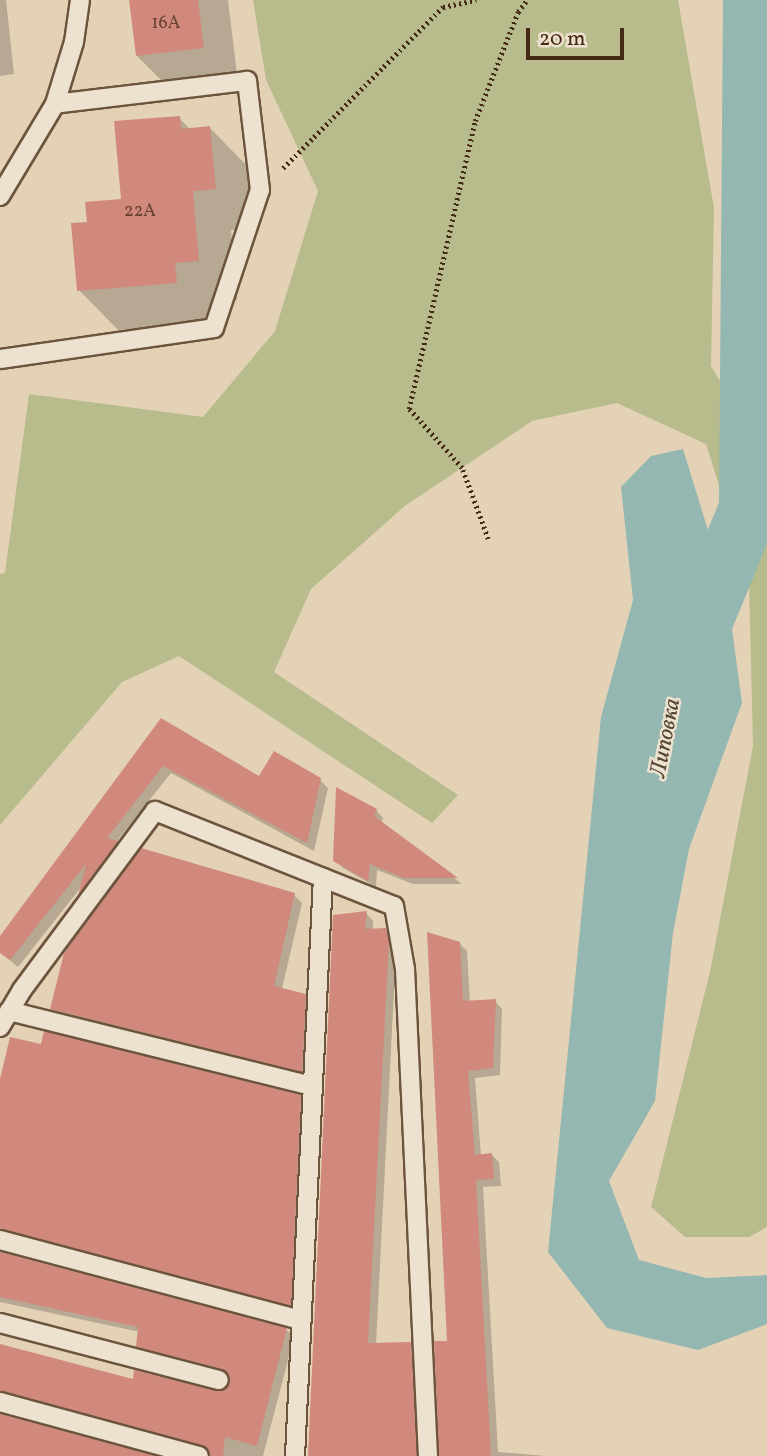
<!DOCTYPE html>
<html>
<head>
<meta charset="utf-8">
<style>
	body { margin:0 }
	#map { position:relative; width:767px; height:1456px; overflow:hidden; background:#e4d2b7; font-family:Vollkorn,serif }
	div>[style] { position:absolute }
	.green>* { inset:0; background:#b8bb8c }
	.water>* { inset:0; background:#95b7b1 }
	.shadow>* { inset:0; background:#0003 }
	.river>* { height:60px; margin:-30px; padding:0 30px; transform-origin:30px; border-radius:30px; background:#95b7b1 }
	.building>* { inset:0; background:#d1897d }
	.path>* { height:4.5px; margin-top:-2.25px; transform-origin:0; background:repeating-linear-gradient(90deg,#442a14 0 2px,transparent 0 5.5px) }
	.roads { filter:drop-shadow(2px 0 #6c543d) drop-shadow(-2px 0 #6c543d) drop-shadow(0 2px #6c543d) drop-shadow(0 -2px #6c543d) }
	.service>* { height:18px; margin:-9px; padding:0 9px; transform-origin:9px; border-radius:9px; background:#ede2d0 }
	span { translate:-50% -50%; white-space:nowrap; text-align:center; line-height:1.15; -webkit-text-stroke:5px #ede2d0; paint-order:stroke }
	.number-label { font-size:18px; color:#67422e }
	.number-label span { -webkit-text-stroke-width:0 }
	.water-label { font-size:23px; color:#544633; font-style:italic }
	.scale { position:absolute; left:526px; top:28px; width:98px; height:32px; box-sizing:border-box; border:4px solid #442a14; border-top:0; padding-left:9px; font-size:21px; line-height:24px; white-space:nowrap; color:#442a14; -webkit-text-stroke:5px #ede2d0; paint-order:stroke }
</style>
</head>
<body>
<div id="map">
	<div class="green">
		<div style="clip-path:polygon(253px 0,678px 0,714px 208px,711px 366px,767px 460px,767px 1227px,749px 1237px,685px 1237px,651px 1207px,710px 972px,753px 746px,749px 581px,706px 444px,617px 403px,532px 421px,406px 505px,311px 589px,274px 672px,458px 795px,432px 823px,179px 656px,122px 682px,0 825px,0 574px,5px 573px,29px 394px,203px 417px,275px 331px,318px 191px,266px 80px)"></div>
	</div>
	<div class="water">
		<div style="clip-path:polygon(683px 449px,727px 592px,742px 703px,689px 849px,673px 933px,655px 1101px,609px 1181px,639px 1260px,706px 1278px,767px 1275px,767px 1324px,698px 1350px,607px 1328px,548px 1252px,601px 717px,633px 600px,621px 487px,651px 456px)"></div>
	</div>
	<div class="shadow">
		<div style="clip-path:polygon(0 0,6px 0,14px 74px,0 76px)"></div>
		<div style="clip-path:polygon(131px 0,228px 0,238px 83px,172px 91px,137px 56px)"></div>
		<div style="clip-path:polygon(179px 118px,191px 130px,210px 128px,249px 168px,255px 228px,231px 230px,237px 300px,214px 302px,215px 322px,118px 330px,79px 290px,89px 223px,123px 200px)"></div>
		<div style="clip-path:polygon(161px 720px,259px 778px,320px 780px,328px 788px,314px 851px,171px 773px,116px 842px,125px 850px,86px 902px,80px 895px,82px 886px,18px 967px,0 952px,0 939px)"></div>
		<div style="clip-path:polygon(376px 810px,383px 818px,381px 824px,462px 884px,413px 884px,377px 870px,376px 887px,343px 868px,335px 860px)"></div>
		<div style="clip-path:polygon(294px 895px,302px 903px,282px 989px,305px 995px,313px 1003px,309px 1078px,59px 1016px,52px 1009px)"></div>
		<div style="clip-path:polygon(366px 913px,373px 921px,373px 930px,386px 930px,393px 937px,396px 951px,376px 1344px,411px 1343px,418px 1351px,423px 1456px,310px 1456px)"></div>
		<div style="clip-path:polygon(459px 943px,467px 951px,470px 1003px,495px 1001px,502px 1009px,500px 1075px,475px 1078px,481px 1156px,492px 1155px,499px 1162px,501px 1186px,483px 1187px,498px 1452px,545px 1456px,441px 1456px,449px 1342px)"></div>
		<div style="clip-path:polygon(0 1091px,300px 1097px,308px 1104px,298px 1312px,0 1239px)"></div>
		<div style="clip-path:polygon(0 1254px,287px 1330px,294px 1337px,263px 1456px,211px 1456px,211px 1452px,11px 1398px,0 1405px,0 1346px,135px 1381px,216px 1393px,229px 1389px,232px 1376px,146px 1354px,138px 1346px,140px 1332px,0 1302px)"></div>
	</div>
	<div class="river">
		<div style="left:692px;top:648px;width:151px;rotate:-67.8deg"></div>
		<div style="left:749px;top:508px;width:508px;rotate:-89.55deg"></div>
	</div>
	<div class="building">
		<div style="clip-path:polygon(129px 0,198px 0,204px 48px,136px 56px)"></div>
		<div style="clip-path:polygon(180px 116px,181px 129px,210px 126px,216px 189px,193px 191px,199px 261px,175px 263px,177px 283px,77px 291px,71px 223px,87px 222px,85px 202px,121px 199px,114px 121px)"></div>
		<div style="clip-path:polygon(161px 718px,259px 776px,274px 751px,321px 778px,307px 843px,163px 766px,107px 838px,118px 841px,78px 896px,86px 864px,10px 960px,0 953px,0 936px)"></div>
		<div style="clip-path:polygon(336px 787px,377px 809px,374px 816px,458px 878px,404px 878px,370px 864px,368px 881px,333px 861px)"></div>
		<div style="clip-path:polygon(141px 848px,295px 893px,274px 986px,306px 994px,302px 1072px,50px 1009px,64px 953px)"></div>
		<div style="clip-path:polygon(367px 911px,365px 929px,386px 928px,389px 942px,368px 1343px,411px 1342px,417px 1456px,308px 1456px,333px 915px)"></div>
		<div style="clip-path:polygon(427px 932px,460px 942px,463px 1001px,496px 999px,493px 1068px,468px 1071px,475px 1155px,492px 1153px,494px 1179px,476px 1180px,491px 1456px,439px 1456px,434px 1341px,447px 1341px)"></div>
		<div style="clip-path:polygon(44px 1031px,301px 1095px,291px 1306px,0 1229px,0 1079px,10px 1037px,41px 1044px)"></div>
		<div style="clip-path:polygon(0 1252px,287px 1328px,257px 1446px,225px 1437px,223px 1456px,210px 1456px,202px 1445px,0 1391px,0 1344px,133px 1379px,134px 1370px,217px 1391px,230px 1382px,222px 1369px,136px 1347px,138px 1327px,0 1297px)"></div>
		<div style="clip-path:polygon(0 1414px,156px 1456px,0 1456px)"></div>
	</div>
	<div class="path">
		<div style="left:283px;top:168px;width:227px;rotate:-45.2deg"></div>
		<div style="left:443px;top:7px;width:34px;rotate:-12deg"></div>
		<div style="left:488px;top:539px;width:76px;rotate:-110.1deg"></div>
		<div style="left:462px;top:468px;width:79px;rotate:-131.9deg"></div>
		<div style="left:409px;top:409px;width:295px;rotate:-77.1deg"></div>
		<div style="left:475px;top:121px;width:117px;rotate:-68.5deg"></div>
		<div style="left:518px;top:12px;width:15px;rotate:-53deg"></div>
	</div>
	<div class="roads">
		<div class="service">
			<div style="left:0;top:196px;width:107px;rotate:-59.1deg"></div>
			<div style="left:55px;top:104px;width:65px;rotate:-73deg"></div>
			<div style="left:74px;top:42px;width:42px;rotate:-81.9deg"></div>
			<div style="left:0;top:359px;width:216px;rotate:-8.2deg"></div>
			<div style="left:214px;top:328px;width:145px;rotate:-71.6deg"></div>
			<div style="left:260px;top:190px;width:110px;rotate:-96.8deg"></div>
			<div style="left:247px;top:81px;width:193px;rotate:173.2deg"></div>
			<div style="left:9px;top:1011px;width:312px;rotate:13.9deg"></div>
			<div style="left:0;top:1027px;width:43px;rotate:-59.3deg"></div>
			<div style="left:22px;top:990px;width:223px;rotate:-53.4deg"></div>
			<div style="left:155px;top:811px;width:257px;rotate:21.7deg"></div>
			<div style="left:394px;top:906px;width:64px;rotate:80.1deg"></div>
			<div style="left:405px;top:969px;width:488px;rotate:87.3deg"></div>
			<div style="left:0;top:1240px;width:311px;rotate:14.9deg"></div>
			<div style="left:0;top:1323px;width:226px;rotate:14.6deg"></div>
			<div style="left:0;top:1402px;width:206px;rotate:15.2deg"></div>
			<div style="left:295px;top:1456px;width:579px;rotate:-87.23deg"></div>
		</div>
	</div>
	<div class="number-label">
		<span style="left:166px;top:24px">16А</span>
		<span style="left:140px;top:212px">22А</span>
	</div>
	<div class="water-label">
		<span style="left:666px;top:738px;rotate:-79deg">Липовка</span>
	</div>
	<div class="scale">20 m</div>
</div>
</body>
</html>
